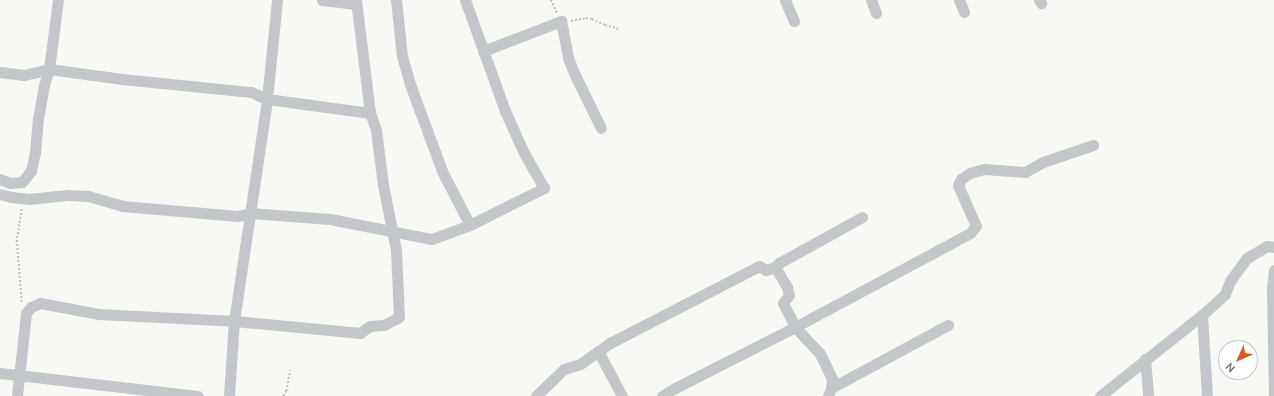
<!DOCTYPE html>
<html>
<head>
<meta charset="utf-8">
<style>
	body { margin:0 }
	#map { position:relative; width:1274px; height:396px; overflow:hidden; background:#f8f8f5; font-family:Ubuntu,sans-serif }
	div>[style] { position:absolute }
	.path>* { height:1.5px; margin-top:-0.75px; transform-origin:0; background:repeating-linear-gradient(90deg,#bdbfc2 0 2px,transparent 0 4px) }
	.minor>* { height:11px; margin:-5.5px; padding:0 5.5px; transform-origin:5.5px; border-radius:5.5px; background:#c3c7ca }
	span { translate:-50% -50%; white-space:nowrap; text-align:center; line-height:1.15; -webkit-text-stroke:4px #fff; paint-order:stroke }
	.north { position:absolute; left:1218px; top:340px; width:40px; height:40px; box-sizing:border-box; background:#fff; border:1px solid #c2c9cf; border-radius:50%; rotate:225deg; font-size:11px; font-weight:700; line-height:16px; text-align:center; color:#677886 }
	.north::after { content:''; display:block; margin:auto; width:14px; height:18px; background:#e35529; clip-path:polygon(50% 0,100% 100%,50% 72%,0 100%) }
</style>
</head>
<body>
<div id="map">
	<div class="path">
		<div style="left:551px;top:0;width:14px;rotate:65deg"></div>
		<div style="left:571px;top:21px;width:15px;rotate:-11deg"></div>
		<div style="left:586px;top:18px;width:6px;rotate:9deg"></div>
		<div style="left:592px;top:19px;width:14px;rotate:25deg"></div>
		<div style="left:605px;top:25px;width:15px;rotate:16deg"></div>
		<div style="left:22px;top:209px;width:31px;rotate:99deg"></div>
		<div style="left:17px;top:240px;width:62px;rotate:85.4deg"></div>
		<div style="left:283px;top:396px;width:6px;rotate:-59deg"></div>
		<div style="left:286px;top:391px;width:21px;rotate:-79deg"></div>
	</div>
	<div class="minor">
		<div style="left:322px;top:0;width:34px;rotate:7deg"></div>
		<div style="left:396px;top:0;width:56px;rotate:83.9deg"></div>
		<div style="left:402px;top:56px;width:32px;rotate:74deg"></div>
		<div style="left:411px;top:87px;width:90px;rotate:69.7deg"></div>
		<div style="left:442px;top:171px;width:61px;rotate:62.6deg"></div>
		<div style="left:785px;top:0;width:23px;rotate:67deg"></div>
		<div style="left:871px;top:0;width:14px;rotate:69deg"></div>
		<div style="left:959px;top:0;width:13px;rotate:67deg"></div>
		<div style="left:1039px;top:0;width:4px;rotate:56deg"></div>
		<div style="left:483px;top:51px;width:84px;rotate:-21deg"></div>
		<div style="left:561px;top:21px;width:38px;rotate:79deg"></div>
		<div style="left:568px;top:58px;width:16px;rotate:68deg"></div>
		<div style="left:574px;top:73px;width:61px;rotate:63.9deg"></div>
		<div style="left:0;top:72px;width:24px;rotate:7deg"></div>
		<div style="left:24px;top:75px;width:26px;rotate:-13deg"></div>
		<div style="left:49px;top:69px;width:74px;rotate:7.8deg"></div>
		<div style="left:122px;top:79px;width:130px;rotate:5.8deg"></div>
		<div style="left:251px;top:92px;width:17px;rotate:24deg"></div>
		<div style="left:267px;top:99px;width:104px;rotate:7.7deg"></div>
		<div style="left:0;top:179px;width:11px;rotate:22deg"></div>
		<div style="left:10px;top:183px;width:12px;rotate:-5deg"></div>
		<div style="left:22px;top:182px;width:14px;rotate:-51deg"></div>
		<div style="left:31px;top:171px;width:19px;rotate:-78deg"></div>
		<div style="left:35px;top:152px;width:33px;rotate:-85deg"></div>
		<div style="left:38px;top:119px;width:35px;rotate:-80deg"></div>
		<div style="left:44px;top:85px;width:17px;rotate:-73deg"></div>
		<div style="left:49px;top:69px;width:70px;rotate:-82.6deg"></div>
		<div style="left:0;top:194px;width:11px;rotate:15deg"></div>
		<div style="left:11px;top:197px;width:18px;rotate:6deg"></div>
		<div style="left:29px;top:199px;width:38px;rotate:-6deg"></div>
		<div style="left:67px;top:195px;width:21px;rotate:3deg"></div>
		<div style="left:88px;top:196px;width:35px;rotate:16deg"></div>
		<div style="left:122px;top:206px;width:116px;rotate:4.9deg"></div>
		<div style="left:238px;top:216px;width:12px;rotate:-14deg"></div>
		<div style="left:250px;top:213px;width:80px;rotate:4.3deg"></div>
		<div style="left:330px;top:219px;width:104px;rotate:11.1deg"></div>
		<div style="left:432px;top:239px;width:40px;rotate:-20.2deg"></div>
		<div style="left:470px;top:225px;width:83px;rotate:-26.6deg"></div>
		<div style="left:544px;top:188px;width:40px;rotate:-119.7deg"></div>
		<div style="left:524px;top:153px;width:46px;rotate:-114.3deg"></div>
		<div style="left:505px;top:111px;width:118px;rotate:-109.8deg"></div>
		<div style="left:775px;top:267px;width:23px;rotate:59deg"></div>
		<div style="left:787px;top:287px;width:8px;rotate:76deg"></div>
		<div style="left:789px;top:295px;width:10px;rotate:127deg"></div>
		<div style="left:783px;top:303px;width:27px;rotate:63deg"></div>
		<div style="left:795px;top:327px;width:37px;rotate:47deg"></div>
		<div style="left:820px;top:354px;width:28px;rotate:64deg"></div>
		<div style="left:832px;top:379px;width:9px;rotate:96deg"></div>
		<div style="left:1202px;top:315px;width:81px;rotate:86.5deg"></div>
		<div style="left:598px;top:351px;width:51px;rotate:61.9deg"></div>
		<div style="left:1145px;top:359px;width:37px;rotate:85deg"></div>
		<div style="left:0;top:373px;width:199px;rotate:6.6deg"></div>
		<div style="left:17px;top:396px;width:83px;rotate:-83.8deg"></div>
		<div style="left:26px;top:313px;width:8px;rotate:-50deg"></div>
		<div style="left:31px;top:307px;width:10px;rotate:-24deg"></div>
		<div style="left:40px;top:303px;width:59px;rotate:10.7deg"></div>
		<div style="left:98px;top:314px;width:136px;rotate:2.9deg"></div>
		<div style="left:234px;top:321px;width:127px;rotate:5.4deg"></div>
		<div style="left:360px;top:333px;width:12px;rotate:-35deg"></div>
		<div style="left:370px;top:326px;width:14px;rotate:-4deg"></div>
		<div style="left:384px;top:325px;width:17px;rotate:-28deg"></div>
		<div style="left:399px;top:317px;width:67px;rotate:-92.6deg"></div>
		<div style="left:396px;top:250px;width:66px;rotate:-101.3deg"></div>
		<div style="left:383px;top:185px;width:55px;rotate:-97.3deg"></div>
		<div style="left:376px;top:130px;width:18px;rotate:-109deg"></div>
		<div style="left:370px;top:113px;width:114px;rotate:-97.1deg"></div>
		<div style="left:229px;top:396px;width:75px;rotate:-86.2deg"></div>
		<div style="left:234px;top:321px;width:224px;rotate:-81.5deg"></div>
		<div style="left:267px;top:99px;width:100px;rotate:-84.2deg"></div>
		<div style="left:536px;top:396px;width:39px;rotate:-44deg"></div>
		<div style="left:564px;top:369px;width:17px;rotate:-17deg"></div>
		<div style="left:580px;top:364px;width:37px;rotate:-35deg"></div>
		<div style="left:610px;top:343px;width:168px;rotate:-27.3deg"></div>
		<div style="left:759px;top:266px;width:8px;rotate:30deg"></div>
		<div style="left:766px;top:270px;width:9px;rotate:-18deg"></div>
		<div style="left:775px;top:267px;width:6px;rotate:-45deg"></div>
		<div style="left:779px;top:263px;width:95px;rotate:-29deg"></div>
		<div style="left:662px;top:396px;width:15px;rotate:-32deg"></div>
		<div style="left:675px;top:388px;width:135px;rotate:-26.9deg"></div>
		<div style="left:795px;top:327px;width:199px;rotate:-28.2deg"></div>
		<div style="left:970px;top:233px;width:9px;rotate:-49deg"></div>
		<div style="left:976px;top:226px;width:45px;rotate:-113.7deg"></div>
		<div style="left:958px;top:185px;width:7px;rotate:-63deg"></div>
		<div style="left:961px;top:179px;width:11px;rotate:-34deg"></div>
		<div style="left:970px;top:173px;width:15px;rotate:-16deg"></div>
		<div style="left:984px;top:169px;width:41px;rotate:4.2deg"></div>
		<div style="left:1025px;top:172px;width:21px;rotate:-29deg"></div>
		<div style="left:1043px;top:162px;width:53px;rotate:-18.8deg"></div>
		<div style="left:828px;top:396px;width:9px;rotate:-69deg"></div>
		<div style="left:831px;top:388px;width:133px;rotate:-28.3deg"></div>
		<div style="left:1100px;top:396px;width:130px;rotate:-38.5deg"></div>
		<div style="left:1202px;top:315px;width:31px;rotate:-42deg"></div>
		<div style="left:1225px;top:294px;width:14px;rotate:-69deg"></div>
		<div style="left:1230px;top:281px;width:29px;rotate:-54deg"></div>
		<div style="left:1247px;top:258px;width:23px;rotate:-31deg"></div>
		<div style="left:1267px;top:246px;width:7px;rotate:8deg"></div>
		<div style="left:1274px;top:396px;width:109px;rotate:-91.1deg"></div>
		<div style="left:1272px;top:287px;width:17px;rotate:-83deg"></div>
	</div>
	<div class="north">N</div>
</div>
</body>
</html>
